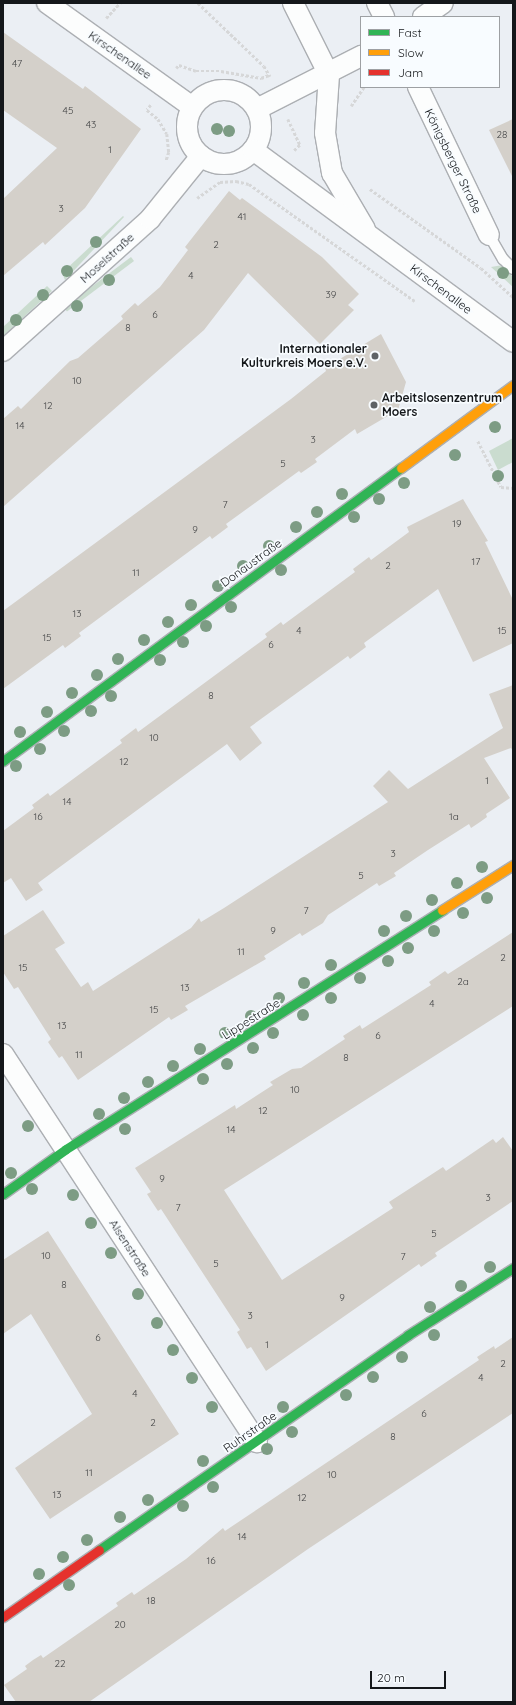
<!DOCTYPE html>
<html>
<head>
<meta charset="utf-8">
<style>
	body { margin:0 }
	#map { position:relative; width:516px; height:1705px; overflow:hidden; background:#ebeff4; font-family:Quicksand,sans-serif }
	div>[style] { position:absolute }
	.green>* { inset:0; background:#cadccf; transform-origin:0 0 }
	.building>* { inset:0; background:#d4d0ca }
	.path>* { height:2.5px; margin-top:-1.25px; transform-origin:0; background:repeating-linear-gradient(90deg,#d6d7d8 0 3px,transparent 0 5px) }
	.roads { filter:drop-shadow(1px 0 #acafb3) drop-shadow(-1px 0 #acafb3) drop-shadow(0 1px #acafb3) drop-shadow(0 -1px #acafb3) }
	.lane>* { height:10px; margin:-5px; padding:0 5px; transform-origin:5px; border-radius:5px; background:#fcfdfd }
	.street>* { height:20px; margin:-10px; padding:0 10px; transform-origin:10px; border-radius:10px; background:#fcfdfd }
	.street>.ring { margin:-10px; padding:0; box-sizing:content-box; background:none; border:20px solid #fcfdfd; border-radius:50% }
	.fast>* { height:9px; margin:-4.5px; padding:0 4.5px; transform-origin:4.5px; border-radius:4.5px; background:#30b455 }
	.slow>* { height:9px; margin:-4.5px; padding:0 4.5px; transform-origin:4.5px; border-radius:4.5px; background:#ff9f0a }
	.jam>* { height:9px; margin:-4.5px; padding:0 4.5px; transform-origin:4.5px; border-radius:4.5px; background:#e5322d }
	.trees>* { width:12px; height:12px; margin:-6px; border-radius:50%; background:#7d9c84 }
	.dots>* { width:11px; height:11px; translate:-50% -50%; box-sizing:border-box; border:2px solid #f8fcff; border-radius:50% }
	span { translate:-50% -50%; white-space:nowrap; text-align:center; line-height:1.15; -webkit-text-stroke:3.5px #f8fcff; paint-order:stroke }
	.number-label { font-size:10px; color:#444546 }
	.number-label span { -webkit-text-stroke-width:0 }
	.street-label { font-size:12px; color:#14171a }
	.poi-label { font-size:12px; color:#14171a; font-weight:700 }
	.right { translate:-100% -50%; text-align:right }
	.left { translate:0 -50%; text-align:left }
	.frame { position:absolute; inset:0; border:4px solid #14171a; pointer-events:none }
	.legend { position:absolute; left:360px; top:16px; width:140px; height:72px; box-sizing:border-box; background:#f8fcff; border:1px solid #9da0a3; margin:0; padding:5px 7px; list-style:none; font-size:12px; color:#14171a }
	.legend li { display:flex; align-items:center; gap:8px; height:20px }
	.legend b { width:20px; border:1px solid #9da0a3 }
	.scale { position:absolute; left:370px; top:1671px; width:76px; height:18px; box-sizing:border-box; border:2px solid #14171a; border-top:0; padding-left:5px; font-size:12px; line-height:14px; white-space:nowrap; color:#14171a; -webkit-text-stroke:3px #f8fcff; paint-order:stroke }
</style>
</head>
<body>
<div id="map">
	<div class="green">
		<div style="clip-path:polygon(123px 216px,124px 217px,65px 280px,62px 273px)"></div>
		<div style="left:131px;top:257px;width:5px;height:84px;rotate:53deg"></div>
		<div style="clip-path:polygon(503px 265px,513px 277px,513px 287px,491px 267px)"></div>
		<div style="clip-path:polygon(47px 286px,52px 291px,3px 336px,3px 327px)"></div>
		<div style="clip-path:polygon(513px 438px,513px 462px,498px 470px,489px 451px)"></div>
	</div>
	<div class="building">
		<div style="clip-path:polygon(3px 32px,83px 89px,85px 86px,141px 129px,85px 208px,45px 245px,43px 242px,3px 276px,3px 199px,57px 148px,3px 110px)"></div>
		<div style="clip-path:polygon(513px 119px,513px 178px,489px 130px)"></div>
		<div style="clip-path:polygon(229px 191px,240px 200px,242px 198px,322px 257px,359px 294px,348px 305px,354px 310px,320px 344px,248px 273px,204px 330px,3px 507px,3px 419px,18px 406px,21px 409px,70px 361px,78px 358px,123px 319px,121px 316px,135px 303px,138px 306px,160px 287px,188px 250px,185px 247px)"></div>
		<div style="clip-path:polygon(381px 334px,406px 382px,398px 410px,357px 434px,355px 429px,315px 459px,317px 462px,301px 473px,299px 471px,226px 524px,228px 527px,212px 539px,210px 536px,79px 633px,81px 636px,65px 648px,63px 645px,3px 689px,3px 611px,291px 399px,326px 371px,325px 368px)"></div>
		<div style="clip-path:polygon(463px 499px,488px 541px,485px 542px,513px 600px,513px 643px,473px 662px,438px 589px,364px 643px,366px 647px,350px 659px,348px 656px,250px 727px,262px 743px,240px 761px,227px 744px,38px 883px,43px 890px,26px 901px,11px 878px,3px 883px,3px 831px,34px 808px,32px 805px,48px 793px,50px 796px,122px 743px,120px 740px,136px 728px,138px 732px,267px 637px,265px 634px,281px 622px,283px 625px,355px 572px,353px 569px,369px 557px,371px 560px,409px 532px,407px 527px)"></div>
		<div style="clip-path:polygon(513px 685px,513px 751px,511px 748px,484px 758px,510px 798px,486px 814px,487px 817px,480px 822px,471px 828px,469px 824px,428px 850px,394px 873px,396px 876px,379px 886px,377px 883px,328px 915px,323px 923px,302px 936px,300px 933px,264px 956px,266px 959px,185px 1006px,188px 1010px,171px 1020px,169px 1017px,78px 1080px,62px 1056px,59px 1058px,48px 1042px,51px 1039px,18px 987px,14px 989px,3px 972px,3px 936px,43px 910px,65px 943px,55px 949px,81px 987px,88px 982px,93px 991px,191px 928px,199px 918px,201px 922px,224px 908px,388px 802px,373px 786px,389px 770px,408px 789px,503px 728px,489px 694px)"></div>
		<div style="clip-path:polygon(513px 932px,513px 1006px,224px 1190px,282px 1280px,393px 1208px,389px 1202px,443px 1167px,446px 1171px,493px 1139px,496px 1143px,503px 1137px,513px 1151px,513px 1201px,435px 1253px,437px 1256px,421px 1267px,419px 1264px,266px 1371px,251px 1347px,247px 1349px,237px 1332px,240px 1330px,161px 1209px,158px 1211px,152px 1202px,147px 1194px,151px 1192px,135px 1168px,235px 1105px,236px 1109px,273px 1085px,270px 1082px,292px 1069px,301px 1068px,345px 1039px,343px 1036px,360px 1025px,362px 1029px,431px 985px,429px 982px,445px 971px,448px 974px)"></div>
		<div style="clip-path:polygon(48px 1231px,179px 1434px,50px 1519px,15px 1468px,92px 1414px,31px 1314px,3px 1334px,3px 1260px)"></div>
		<div style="clip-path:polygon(513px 1337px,513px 1413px,308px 1549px,89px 1702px,16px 1702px,4px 1685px,27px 1669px,25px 1666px,33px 1660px,41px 1655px,43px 1658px,118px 1606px,116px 1603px,132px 1592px,134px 1595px,186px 1559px,223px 1528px,225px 1531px,479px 1360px,477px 1357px,494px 1346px,495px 1349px)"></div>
	</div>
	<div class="path">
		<div style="left:198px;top:3px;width:91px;rotate:43.7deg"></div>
		<div style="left:264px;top:66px;width:12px;rotate:59deg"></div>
		<div style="left:106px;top:18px;width:21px;rotate:-47deg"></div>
		<div style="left:176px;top:68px;width:4px;rotate:-45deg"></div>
		<div style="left:179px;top:65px;width:18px;rotate:19deg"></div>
		<div style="left:196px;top:71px;width:25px"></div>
		<div style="left:221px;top:71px;width:41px;rotate:9.9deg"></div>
		<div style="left:261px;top:78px;width:9px;rotate:-21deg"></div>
		<div style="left:151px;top:105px;width:6px;rotate:129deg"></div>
		<div style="left:147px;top:110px;width:14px;rotate:39deg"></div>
		<div style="left:158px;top:119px;width:17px;rotate:59deg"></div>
		<div style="left:167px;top:134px;width:18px;rotate:84deg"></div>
		<div style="left:169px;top:152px;width:9px;rotate:108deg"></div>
		<div style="left:351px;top:106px;width:23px;rotate:-56deg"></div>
		<div style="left:288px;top:119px;width:29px;rotate:65deg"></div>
		<div style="left:300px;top:145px;width:8px;rotate:135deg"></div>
		<div style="left:370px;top:189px;width:136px;rotate:35.4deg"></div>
		<div style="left:481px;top:268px;width:43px;rotate:42.2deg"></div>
		<div style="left:197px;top:198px;width:28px;rotate:-35deg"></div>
		<div style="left:220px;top:182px;width:16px;rotate:-4deg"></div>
		<div style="left:236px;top:181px;width:13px;rotate:13deg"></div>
		<div style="left:249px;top:184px;width:203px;rotate:35.2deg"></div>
		<div style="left:478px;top:441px;width:51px;rotate:63.4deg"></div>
		<div style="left:501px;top:487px;width:12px;rotate:5deg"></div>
	</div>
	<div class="roads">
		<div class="lane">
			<div style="left:489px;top:235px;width:28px;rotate:60deg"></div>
			<div style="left:503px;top:259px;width:14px;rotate:45deg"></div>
		</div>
		<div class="street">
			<div style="left:47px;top:3px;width:178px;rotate:35.6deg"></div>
			<div style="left:293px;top:3px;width:80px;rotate:63.4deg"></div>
			<div style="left:329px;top:75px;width:58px;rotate:93.9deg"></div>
			<div style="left:325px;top:133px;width:41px;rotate:80.1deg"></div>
			<div style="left:332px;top:173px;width:65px;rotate:59.5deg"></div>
			<div style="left:377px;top:3px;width:16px;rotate:63deg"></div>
			<div style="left:423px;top:17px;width:24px;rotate:-35deg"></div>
			<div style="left:418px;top:87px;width:164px;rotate:64.4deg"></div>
			<div class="ring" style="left:187px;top:90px;width:54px;height:54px"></div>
			<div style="left:257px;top:109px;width:117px;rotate:-27deg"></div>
			<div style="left:253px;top:150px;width:323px;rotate:36.4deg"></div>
			<div style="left:3px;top:351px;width:198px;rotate:-41.9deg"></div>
			<div style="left:150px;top:219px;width:81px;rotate:-51deg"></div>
			<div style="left:3px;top:1054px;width:464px;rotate:56.8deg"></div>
		</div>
		<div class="fast">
			<div style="left:3px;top:761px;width:494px;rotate:-36.4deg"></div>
			<div style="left:3px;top:1194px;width:77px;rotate:-35.5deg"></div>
			<div style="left:66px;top:1149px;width:446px;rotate:-32.4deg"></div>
			<div style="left:99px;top:1550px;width:376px;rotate:-34.8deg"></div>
			<div style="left:408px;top:1335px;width:125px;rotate:-32.5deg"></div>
		</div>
		<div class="slow">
			<div style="left:401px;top:468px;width:139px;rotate:-36.5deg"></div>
			<div style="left:442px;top:910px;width:84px;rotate:-32.4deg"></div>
		</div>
		<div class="jam">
			<div style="left:3px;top:1617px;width:117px;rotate:-34.9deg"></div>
		</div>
	</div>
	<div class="trees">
		<div style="left:217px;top:129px"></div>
		<div style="left:229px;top:131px"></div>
		<div style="left:96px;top:242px"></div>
		<div style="left:67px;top:271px"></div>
		<div style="left:503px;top:273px"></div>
		<div style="left:109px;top:280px"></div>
		<div style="left:43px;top:295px"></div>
		<div style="left:77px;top:306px"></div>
		<div style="left:16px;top:320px"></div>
		<div style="left:495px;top:427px"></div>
		<div style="left:455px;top:455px"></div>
		<div style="left:498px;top:476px"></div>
		<div style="left:404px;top:483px"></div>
		<div style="left:342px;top:494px"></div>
		<div style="left:379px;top:499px"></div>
		<div style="left:317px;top:512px"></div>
		<div style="left:354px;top:517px"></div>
		<div style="left:296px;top:527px"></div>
		<div style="left:269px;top:546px"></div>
		<div style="left:243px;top:566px"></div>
		<div style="left:281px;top:570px"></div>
		<div style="left:218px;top:586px"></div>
		<div style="left:191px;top:605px"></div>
		<div style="left:231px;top:607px"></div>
		<div style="left:168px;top:622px"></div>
		<div style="left:206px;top:626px"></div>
		<div style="left:144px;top:640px"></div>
		<div style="left:183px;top:642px"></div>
		<div style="left:118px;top:659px"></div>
		<div style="left:160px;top:660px"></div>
		<div style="left:97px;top:675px"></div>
		<div style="left:72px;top:693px"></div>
		<div style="left:111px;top:696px"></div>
		<div style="left:91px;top:711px"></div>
		<div style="left:47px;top:712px"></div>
		<div style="left:64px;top:731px"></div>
		<div style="left:20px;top:732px"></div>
		<div style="left:40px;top:749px"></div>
		<div style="left:16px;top:766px"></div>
		<div style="left:482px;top:867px"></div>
		<div style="left:457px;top:883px"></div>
		<div style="left:487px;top:898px"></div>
		<div style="left:432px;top:900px"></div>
		<div style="left:463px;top:913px"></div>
		<div style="left:406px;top:916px"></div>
		<div style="left:384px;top:931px"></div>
		<div style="left:434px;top:931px"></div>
		<div style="left:408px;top:948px"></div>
		<div style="left:388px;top:961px"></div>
		<div style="left:331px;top:965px"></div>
		<div style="left:360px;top:978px"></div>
		<div style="left:304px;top:983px"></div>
		<div style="left:279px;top:998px"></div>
		<div style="left:331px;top:998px"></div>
		<div style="left:303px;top:1015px"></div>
		<div style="left:251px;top:1016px"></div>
		<div style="left:225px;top:1033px"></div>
		<div style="left:273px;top:1033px"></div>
		<div style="left:253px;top:1048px"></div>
		<div style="left:200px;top:1049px"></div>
		<div style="left:227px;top:1064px"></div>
		<div style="left:173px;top:1066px"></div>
		<div style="left:203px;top:1079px"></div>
		<div style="left:148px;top:1082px"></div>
		<div style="left:124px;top:1098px"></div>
		<div style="left:99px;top:1114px"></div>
		<div style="left:28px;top:1126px"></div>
		<div style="left:125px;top:1129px"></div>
		<div style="left:11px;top:1173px"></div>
		<div style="left:32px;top:1189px"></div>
		<div style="left:73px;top:1195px"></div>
		<div style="left:91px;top:1223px"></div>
		<div style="left:111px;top:1253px"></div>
		<div style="left:490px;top:1267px"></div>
		<div style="left:461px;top:1286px"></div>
		<div style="left:138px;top:1294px"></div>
		<div style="left:430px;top:1307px"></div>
		<div style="left:157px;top:1323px"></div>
		<div style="left:434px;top:1335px"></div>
		<div style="left:173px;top:1350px"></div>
		<div style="left:402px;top:1357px"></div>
		<div style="left:373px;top:1377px"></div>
		<div style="left:192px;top:1378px"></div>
		<div style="left:346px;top:1395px"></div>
		<div style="left:212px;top:1407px"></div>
		<div style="left:283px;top:1407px"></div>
		<div style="left:292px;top:1432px"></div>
		<div style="left:267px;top:1449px"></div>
		<div style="left:203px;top:1461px"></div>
		<div style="left:213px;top:1487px"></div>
		<div style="left:148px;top:1500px"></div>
		<div style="left:183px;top:1506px"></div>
		<div style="left:120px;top:1517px"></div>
		<div style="left:87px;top:1540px"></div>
		<div style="left:63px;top:1557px"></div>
		<div style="left:39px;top:1574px"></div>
		<div style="left:69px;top:1585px"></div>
	</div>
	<div class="dots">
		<div style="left:375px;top:356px;background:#5f6366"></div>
		<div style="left:374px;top:405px;background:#5f6366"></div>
	</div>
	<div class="number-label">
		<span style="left:17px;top:64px">47</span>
		<span style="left:68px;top:111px">45</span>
		<span style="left:91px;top:125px">43</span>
		<span style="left:502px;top:135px">28</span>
		<span style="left:110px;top:150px">1</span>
		<span style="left:61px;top:209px">3</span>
		<span style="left:242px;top:217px">41</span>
		<span style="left:216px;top:245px">2</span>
		<span style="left:191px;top:276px">4</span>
		<span style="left:331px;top:295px">39</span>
		<span style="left:155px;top:315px">6</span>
		<span style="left:128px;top:328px">8</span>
		<span style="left:77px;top:381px">10</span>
		<span style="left:48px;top:406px">12</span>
		<span style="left:20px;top:426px">14</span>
		<span style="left:313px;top:440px">3</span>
		<span style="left:283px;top:464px">5</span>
		<span style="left:225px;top:505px">7</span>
		<span style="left:457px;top:524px">19</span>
		<span style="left:195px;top:530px">9</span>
		<span style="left:476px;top:562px">17</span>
		<span style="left:388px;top:566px">2</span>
		<span style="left:136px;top:573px">11</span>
		<span style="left:77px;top:614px">13</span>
		<span style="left:299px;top:631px">4</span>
		<span style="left:502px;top:631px">15</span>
		<span style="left:47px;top:638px">15</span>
		<span style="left:271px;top:645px">6</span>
		<span style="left:211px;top:696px">8</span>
		<span style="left:154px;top:738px">10</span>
		<span style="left:124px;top:762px">12</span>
		<span style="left:487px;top:781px">1</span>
		<span style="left:67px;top:802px">14</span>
		<span style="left:38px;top:817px">16</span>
		<span style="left:454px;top:817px">1a</span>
		<span style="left:393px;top:854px">3</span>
		<span style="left:361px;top:876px">5</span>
		<span style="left:306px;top:911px">7</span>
		<span style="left:273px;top:931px">9</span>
		<span style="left:241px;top:952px">11</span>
		<span style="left:503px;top:958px">2</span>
		<span style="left:23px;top:968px">15</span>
		<span style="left:463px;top:982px">2a</span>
		<span style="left:185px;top:988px">13</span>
		<span style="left:432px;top:1004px">4</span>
		<span style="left:154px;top:1010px">15</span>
		<span style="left:62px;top:1026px">13</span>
		<span style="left:378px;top:1036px">6</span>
		<span style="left:79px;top:1055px">11</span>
		<span style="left:346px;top:1058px">8</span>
		<span style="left:295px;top:1090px">10</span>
		<span style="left:263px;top:1111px">12</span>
		<span style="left:231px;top:1130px">14</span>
		<span style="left:162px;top:1179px">9</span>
		<span style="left:488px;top:1198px">3</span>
		<span style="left:178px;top:1208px">7</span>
		<span style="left:434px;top:1234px">5</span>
		<span style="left:46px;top:1256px">10</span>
		<span style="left:403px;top:1257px">7</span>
		<span style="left:216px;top:1264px">5</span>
		<span style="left:64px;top:1285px">8</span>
		<span style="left:342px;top:1298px">9</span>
		<span style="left:250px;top:1316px">3</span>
		<span style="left:98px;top:1338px">6</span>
		<span style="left:267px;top:1345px">1</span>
		<span style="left:503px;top:1364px">2</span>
		<span style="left:481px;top:1378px">4</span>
		<span style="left:135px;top:1394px">4</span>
		<span style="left:424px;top:1414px">6</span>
		<span style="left:153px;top:1423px">2</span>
		<span style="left:393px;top:1437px">8</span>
		<span style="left:89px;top:1473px">11</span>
		<span style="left:332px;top:1475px">10</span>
		<span style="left:57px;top:1495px">13</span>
		<span style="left:302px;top:1498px">12</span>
		<span style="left:242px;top:1537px">14</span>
		<span style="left:211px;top:1561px">16</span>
		<span style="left:151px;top:1601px">18</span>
		<span style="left:120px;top:1625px">20</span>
		<span style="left:60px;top:1664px">22</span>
	</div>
	<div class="street-label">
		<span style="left:120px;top:55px;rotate:35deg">Kirschenallee</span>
		<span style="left:453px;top:161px;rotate:64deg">Königsberger Straße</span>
		<span style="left:107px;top:258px;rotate:-42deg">Moselstraße</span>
		<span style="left:441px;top:289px;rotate:37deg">Kirschenallee</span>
		<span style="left:251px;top:563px;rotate:-36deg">Donaustraße</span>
		<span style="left:251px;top:1019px;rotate:-32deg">Lippestraße</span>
		<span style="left:130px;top:1248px;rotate:57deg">Alsenstraße</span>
		<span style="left:250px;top:1432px;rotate:-35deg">Ruhrstraße</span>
	</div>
	<div class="poi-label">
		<span class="right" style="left:367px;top:356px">Internationaler<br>Kulturkreis Moers e.V.</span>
		<span class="left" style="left:382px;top:405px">Arbeitslosenzentrum<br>Moers</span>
	</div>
	<div class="frame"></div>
	<ul class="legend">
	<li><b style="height:5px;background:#30b455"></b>Fast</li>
	<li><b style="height:5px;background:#ff9f0a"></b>Slow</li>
	<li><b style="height:5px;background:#e5322d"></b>Jam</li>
	</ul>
	<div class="scale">20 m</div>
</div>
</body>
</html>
